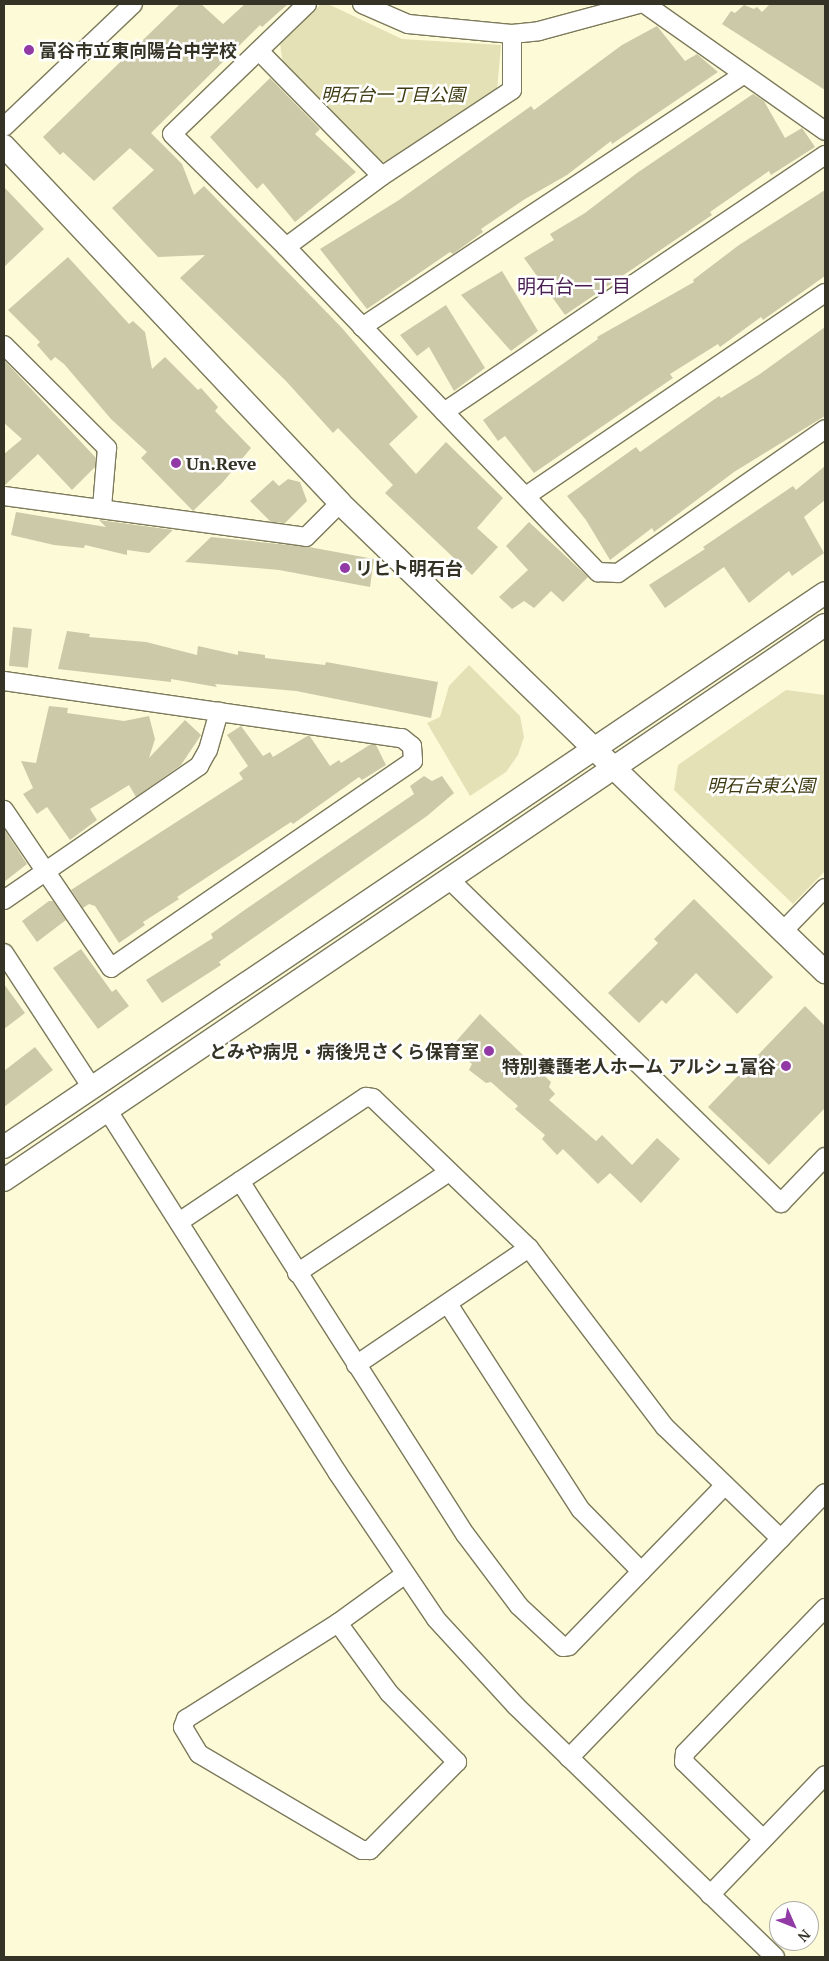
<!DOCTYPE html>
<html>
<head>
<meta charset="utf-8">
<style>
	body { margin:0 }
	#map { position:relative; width:829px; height:1961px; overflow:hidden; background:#fdfad8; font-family:"PT Serif","Noto Sans JP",serif }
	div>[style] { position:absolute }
	.green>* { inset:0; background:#e4e1b6 }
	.building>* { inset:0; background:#ccc9a8; transform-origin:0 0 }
	.roads { filter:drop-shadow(1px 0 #7c7a5b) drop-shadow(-1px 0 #7c7a5b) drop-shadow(0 1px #7c7a5b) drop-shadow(0 -1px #7c7a5b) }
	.minor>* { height:18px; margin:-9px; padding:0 9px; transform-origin:9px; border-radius:9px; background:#fff }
	.tertiary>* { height:22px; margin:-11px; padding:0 11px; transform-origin:11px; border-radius:11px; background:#fff }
	.dots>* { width:14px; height:14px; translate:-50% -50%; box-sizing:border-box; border:2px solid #fff; border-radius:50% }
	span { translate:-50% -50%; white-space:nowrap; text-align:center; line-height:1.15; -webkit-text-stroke:5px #fff; paint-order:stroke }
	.poi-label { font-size:18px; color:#343326; font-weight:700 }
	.left { translate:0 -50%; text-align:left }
	.right { translate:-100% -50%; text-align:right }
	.park-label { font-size:18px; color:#3f3b11; font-style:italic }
	.neighbourhood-label { font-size:19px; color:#481d51 }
	.frame { position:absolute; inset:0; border:5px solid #343326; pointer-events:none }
	.north { position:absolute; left:769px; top:1901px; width:50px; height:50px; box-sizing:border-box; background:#fff; border:1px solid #aeada8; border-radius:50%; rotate:134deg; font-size:14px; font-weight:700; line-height:20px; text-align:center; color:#343326 }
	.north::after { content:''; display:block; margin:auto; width:18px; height:22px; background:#9139a5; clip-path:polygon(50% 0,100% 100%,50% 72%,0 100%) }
</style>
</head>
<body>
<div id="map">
	<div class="green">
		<div style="clip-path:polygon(321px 4px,328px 4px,402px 39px,501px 45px,497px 91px,402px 158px,381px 162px,283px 64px,280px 44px)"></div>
		<div style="clip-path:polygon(469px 665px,520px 716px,524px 737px,518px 755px,506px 772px,470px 796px,427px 723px,440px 717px,449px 686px)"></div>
		<div style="clip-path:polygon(786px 690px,825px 695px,825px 871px,793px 904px,674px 790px,678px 765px)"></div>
	</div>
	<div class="building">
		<div style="clip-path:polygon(180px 4px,201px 4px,223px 24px,245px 4px,288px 4px,262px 27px,260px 25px,151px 133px,182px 164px,194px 195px,204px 186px,342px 328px,418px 417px,389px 444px,416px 474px,446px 442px,503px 498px,477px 528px,498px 547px,472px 575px,385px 493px,393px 485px,338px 428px,333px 433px,286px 381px,180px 278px,205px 255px,158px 257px,112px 208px,154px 170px,130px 148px,94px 181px,63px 152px,60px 155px,43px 137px)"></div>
		<div style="clip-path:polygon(770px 4px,825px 4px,825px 90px,722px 24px,731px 11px,735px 13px,744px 5px,754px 9px,757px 7px,762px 12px)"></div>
		<div style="clip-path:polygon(657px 26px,685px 61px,697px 54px,718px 72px,612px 144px,611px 141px,567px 175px,525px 199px,481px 229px,483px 232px,453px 254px,450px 252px,367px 309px,320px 249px,399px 200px,531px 106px,534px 110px,622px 45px)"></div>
		<div style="clip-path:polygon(270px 78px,320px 129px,315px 134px,356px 172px,295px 222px,263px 183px,257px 189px,210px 137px)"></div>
		<div style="clip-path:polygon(753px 94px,764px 101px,785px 138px,802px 128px,815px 147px,771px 175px,769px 171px,710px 212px,712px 215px,565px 315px,524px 258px,554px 240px,550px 234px,585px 213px,637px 173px)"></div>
		<div style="clip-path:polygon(4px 187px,44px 229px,4px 267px)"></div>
		<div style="clip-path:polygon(825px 190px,825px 276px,763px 320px,761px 317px,720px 347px,718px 344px,670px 374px,673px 378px,534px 473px,505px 436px,498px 441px,483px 420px,598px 339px,597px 337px,694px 282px,693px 280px,739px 245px)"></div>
		<div style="clip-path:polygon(68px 257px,129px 324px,133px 321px,145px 332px,152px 369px,165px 357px,198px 390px,201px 388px,218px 407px,215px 411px,251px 448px,223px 482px,193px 511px,141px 458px,147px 452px,111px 419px,64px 364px,55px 357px,51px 361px,37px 345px,40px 342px,8px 310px)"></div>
		<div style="clip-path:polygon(502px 271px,538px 331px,511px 351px,461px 295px)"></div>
		<div style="clip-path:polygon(446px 305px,485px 368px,454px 391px,429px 347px,417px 356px,400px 335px)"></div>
		<div style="clip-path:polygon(825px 327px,825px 416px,734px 472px,654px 532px,652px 528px,610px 560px,586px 520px,567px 496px,636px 447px,640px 452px,719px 396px,721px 398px,760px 374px)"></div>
		<div style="clip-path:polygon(4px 360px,96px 458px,95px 467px,72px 490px,38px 454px,4px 486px,4px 454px,22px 439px,4px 423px)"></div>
		<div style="clip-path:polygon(825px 466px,825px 500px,804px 517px,824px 553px,792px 576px,789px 571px,749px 603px,724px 567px,665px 608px,649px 585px,705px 549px,703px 547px,793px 486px,796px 490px)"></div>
		<div style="clip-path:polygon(288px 479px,300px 482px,307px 501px,285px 523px,271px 522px,250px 501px,273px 480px,279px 486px)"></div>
		<div style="clip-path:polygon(16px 512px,106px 527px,99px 520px,173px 530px,149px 553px,127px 550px,127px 555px,85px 545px,84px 548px,54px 545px,11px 535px)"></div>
		<div style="clip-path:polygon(529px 522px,588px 577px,563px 602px,551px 591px,534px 608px,524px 601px,512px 609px,499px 597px,528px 570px,506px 546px)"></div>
		<div style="clip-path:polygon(211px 537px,309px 547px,374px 559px,370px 587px,279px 570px,185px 562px)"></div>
		<div style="left:13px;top:627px;width:19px;height:39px;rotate:6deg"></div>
		<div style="clip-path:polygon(67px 631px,90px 634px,89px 637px,146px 642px,197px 655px,198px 646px,238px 655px,238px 651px,265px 655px,265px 658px,325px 665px,326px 662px,438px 682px,431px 718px,296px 691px,215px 684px,217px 687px,171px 679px,171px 682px,58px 669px)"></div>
		<div style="clip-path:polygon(49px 706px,68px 708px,67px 713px,124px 721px,149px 716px,155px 739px,149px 758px,185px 720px,201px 735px,181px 765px,136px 797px,129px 785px,90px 809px,97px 820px,70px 840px,47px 807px,37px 814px,23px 794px,33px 788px,21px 761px,36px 763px)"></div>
		<div style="clip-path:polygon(241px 726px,263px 756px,270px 752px,273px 757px,309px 735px,330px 766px,339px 760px,341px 763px,371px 744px,376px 745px,386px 765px,362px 780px,359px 777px,293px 824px,291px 822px,177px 897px,179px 899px,143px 922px,145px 925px,119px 943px,95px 906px,89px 904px,83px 908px,71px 890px,243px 779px,239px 773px,248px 766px,227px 735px)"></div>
		<div style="clip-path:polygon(424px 776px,432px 781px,442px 776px,454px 793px,427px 816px,219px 962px,221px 965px,162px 1003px,146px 980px,213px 938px,211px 934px,246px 909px,414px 794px,410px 786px)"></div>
		<div style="clip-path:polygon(4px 829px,27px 864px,4px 882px)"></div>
		<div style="clip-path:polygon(694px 899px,773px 977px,737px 1014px,696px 973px,666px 1004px,662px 1000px,639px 1023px,608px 993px,658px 943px,654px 939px)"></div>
		<div style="clip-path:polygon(49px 901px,53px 901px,66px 920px,37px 942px,22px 921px)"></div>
		<div style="clip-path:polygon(81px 949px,112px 992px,116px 989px,129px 1006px,98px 1029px,53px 968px)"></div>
		<div style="clip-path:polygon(4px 984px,25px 1013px,4px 1029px)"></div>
		<div style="clip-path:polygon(805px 1006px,825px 1026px,825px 1108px,769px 1165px,708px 1107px)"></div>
		<div style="clip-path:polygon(480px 1014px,551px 1082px,549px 1087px,555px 1094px,549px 1100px,596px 1141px,602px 1135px,632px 1165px,657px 1138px,680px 1159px,641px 1203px,610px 1173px,598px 1184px,563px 1149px,557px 1155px,542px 1139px,545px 1135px,515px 1109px,518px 1106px,491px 1082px,486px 1083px,469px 1070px,472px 1064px,452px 1046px)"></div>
		<div style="clip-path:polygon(35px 1047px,53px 1070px,4px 1107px,4px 1071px)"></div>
	</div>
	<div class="roads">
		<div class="minor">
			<div style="left:307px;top:4px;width:187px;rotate:136.1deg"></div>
			<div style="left:172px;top:134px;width:161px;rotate:44.7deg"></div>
			<div style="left:286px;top:247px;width:451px;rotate:46.2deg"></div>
			<div style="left:598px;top:572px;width:20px;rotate:3deg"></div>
			<div style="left:618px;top:573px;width:252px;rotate:-34.8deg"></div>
			<div style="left:362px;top:4px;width:50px;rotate:23.5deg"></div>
			<div style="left:408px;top:24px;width:104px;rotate:5.5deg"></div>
			<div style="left:512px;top:34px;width:27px;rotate:-6deg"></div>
			<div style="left:539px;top:31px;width:104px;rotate:-15.1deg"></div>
			<div style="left:645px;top:4px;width:220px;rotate:35.2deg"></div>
			<div style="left:259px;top:51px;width:175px;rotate:45.5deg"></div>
			<div style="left:4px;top:127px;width:178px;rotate:-43.6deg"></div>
			<div style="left:286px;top:247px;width:119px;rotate:-36.5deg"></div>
			<div style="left:382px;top:176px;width:156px;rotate:-33.5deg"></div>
			<div style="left:512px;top:90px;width:56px;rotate:-90deg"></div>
			<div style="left:362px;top:327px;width:458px;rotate:-33.5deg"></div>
			<div style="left:4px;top:345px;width:146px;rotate:45deg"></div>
			<div style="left:107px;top:448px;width:60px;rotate:94.8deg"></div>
			<div style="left:444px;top:412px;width:460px;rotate:-34deg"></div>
			<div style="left:4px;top:496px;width:305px;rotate:7.7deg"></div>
			<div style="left:306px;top:537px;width:48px;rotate:-45deg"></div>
			<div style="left:526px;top:496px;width:361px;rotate:-34.2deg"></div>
			<div style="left:4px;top:681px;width:402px;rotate:8.2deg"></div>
			<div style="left:402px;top:738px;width:13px;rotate:39deg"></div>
			<div style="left:412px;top:746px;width:15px;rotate:86deg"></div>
			<div style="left:413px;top:761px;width:366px;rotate:145.6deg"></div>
			<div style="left:111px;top:968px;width:191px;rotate:-124.1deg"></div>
			<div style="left:449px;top:879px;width:464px;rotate:44.3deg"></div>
			<div style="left:781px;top:1203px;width:64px;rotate:-46.3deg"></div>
			<div style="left:4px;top:900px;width:237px;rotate:-34.5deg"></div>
			<div style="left:199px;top:766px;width:18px;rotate:-61deg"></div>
			<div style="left:208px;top:750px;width:40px;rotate:-74deg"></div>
			<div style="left:783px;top:931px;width:60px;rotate:-45.7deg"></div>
			<div style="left:4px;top:953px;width:161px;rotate:56.9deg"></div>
			<div style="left:108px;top:1111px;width:428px;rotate:57.6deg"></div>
			<div style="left:337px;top:1472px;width:177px;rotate:56deg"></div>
			<div style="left:436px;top:1619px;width:118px;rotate:47.4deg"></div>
			<div style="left:516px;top:1706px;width:361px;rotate:44.1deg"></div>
			<div style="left:240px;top:1181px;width:419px;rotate:57.5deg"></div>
			<div style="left:465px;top:1534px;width:90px;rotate:53.1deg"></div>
			<div style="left:519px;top:1606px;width:60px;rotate:43deg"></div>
			<div style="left:563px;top:1647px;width:6px;rotate:-9deg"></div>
			<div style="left:569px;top:1646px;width:224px;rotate:-45.9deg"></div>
			<div style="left:179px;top:1222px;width:225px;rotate:-33.8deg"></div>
			<div style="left:366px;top:1097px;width:7px;rotate:8deg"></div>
			<div style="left:373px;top:1098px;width:216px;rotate:43.9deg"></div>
			<div style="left:529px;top:1248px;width:225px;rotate:52.8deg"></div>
			<div style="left:665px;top:1427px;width:161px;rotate:44deg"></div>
			<div style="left:297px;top:1273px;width:182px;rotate:-33.6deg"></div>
			<div style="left:448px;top:1304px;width:245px;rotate:57.2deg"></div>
			<div style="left:581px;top:1510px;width:86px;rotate:45.5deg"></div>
			<div style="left:356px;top:1365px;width:209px;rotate:-34.1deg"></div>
			<div style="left:338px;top:1623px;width:87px;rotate:53.9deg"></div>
			<div style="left:389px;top:1693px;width:97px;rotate:45.4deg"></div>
			<div style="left:457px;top:1762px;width:124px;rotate:134.7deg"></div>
			<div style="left:370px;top:1850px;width:8px;rotate:180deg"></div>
			<div style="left:362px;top:1850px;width:189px;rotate:-149.5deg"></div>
			<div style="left:199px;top:1754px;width:31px;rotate:-121deg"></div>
			<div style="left:183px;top:1727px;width:9px;rotate:-69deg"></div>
			<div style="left:186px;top:1719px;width:180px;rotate:-32.3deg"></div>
			<div style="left:338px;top:1623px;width:82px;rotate:-36deg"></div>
			<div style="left:569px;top:1758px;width:368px;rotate:-46deg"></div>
			<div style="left:763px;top:1839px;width:110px;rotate:-135.7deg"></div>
			<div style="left:684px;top:1762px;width:9px;rotate:-84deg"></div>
			<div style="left:685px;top:1753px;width:202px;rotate:-46deg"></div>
			<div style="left:710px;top:1895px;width:166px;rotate:-46.2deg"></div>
		</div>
		<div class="tertiary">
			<div style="left:4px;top:146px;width:490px;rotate:46.7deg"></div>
			<div style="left:340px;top:503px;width:675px;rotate:44.04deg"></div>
			<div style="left:4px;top:1147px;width:990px;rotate:-34.01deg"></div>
			<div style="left:4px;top:1180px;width:991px;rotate:-34.06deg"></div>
		</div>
	</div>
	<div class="dots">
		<div style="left:29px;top:50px;background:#9139a5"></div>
		<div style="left:176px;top:463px;background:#9139a5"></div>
		<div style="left:345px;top:568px;background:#9139a5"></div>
		<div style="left:489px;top:1051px;background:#9139a5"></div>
		<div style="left:786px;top:1066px;background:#9139a5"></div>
	</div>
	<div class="poi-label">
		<span class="left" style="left:39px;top:50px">富谷市立東向陽台中学校</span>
		<span class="left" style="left:186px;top:463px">Un.Reve</span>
		<span class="left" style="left:355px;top:568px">リヒト明石台</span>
		<span class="right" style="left:479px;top:1051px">とみや病児・病後児さくら保育室</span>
		<span class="right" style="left:776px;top:1066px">特別養護老人ホーム アルシュ富谷</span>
	</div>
	<div class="park-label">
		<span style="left:393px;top:94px">明石台一丁目公園</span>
		<span style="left:761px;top:785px">明石台東公園</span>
	</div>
	<div class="neighbourhood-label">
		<span style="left:574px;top:286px">明石台一丁目</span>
	</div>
	<div class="frame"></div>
	<div class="north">N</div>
</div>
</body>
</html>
